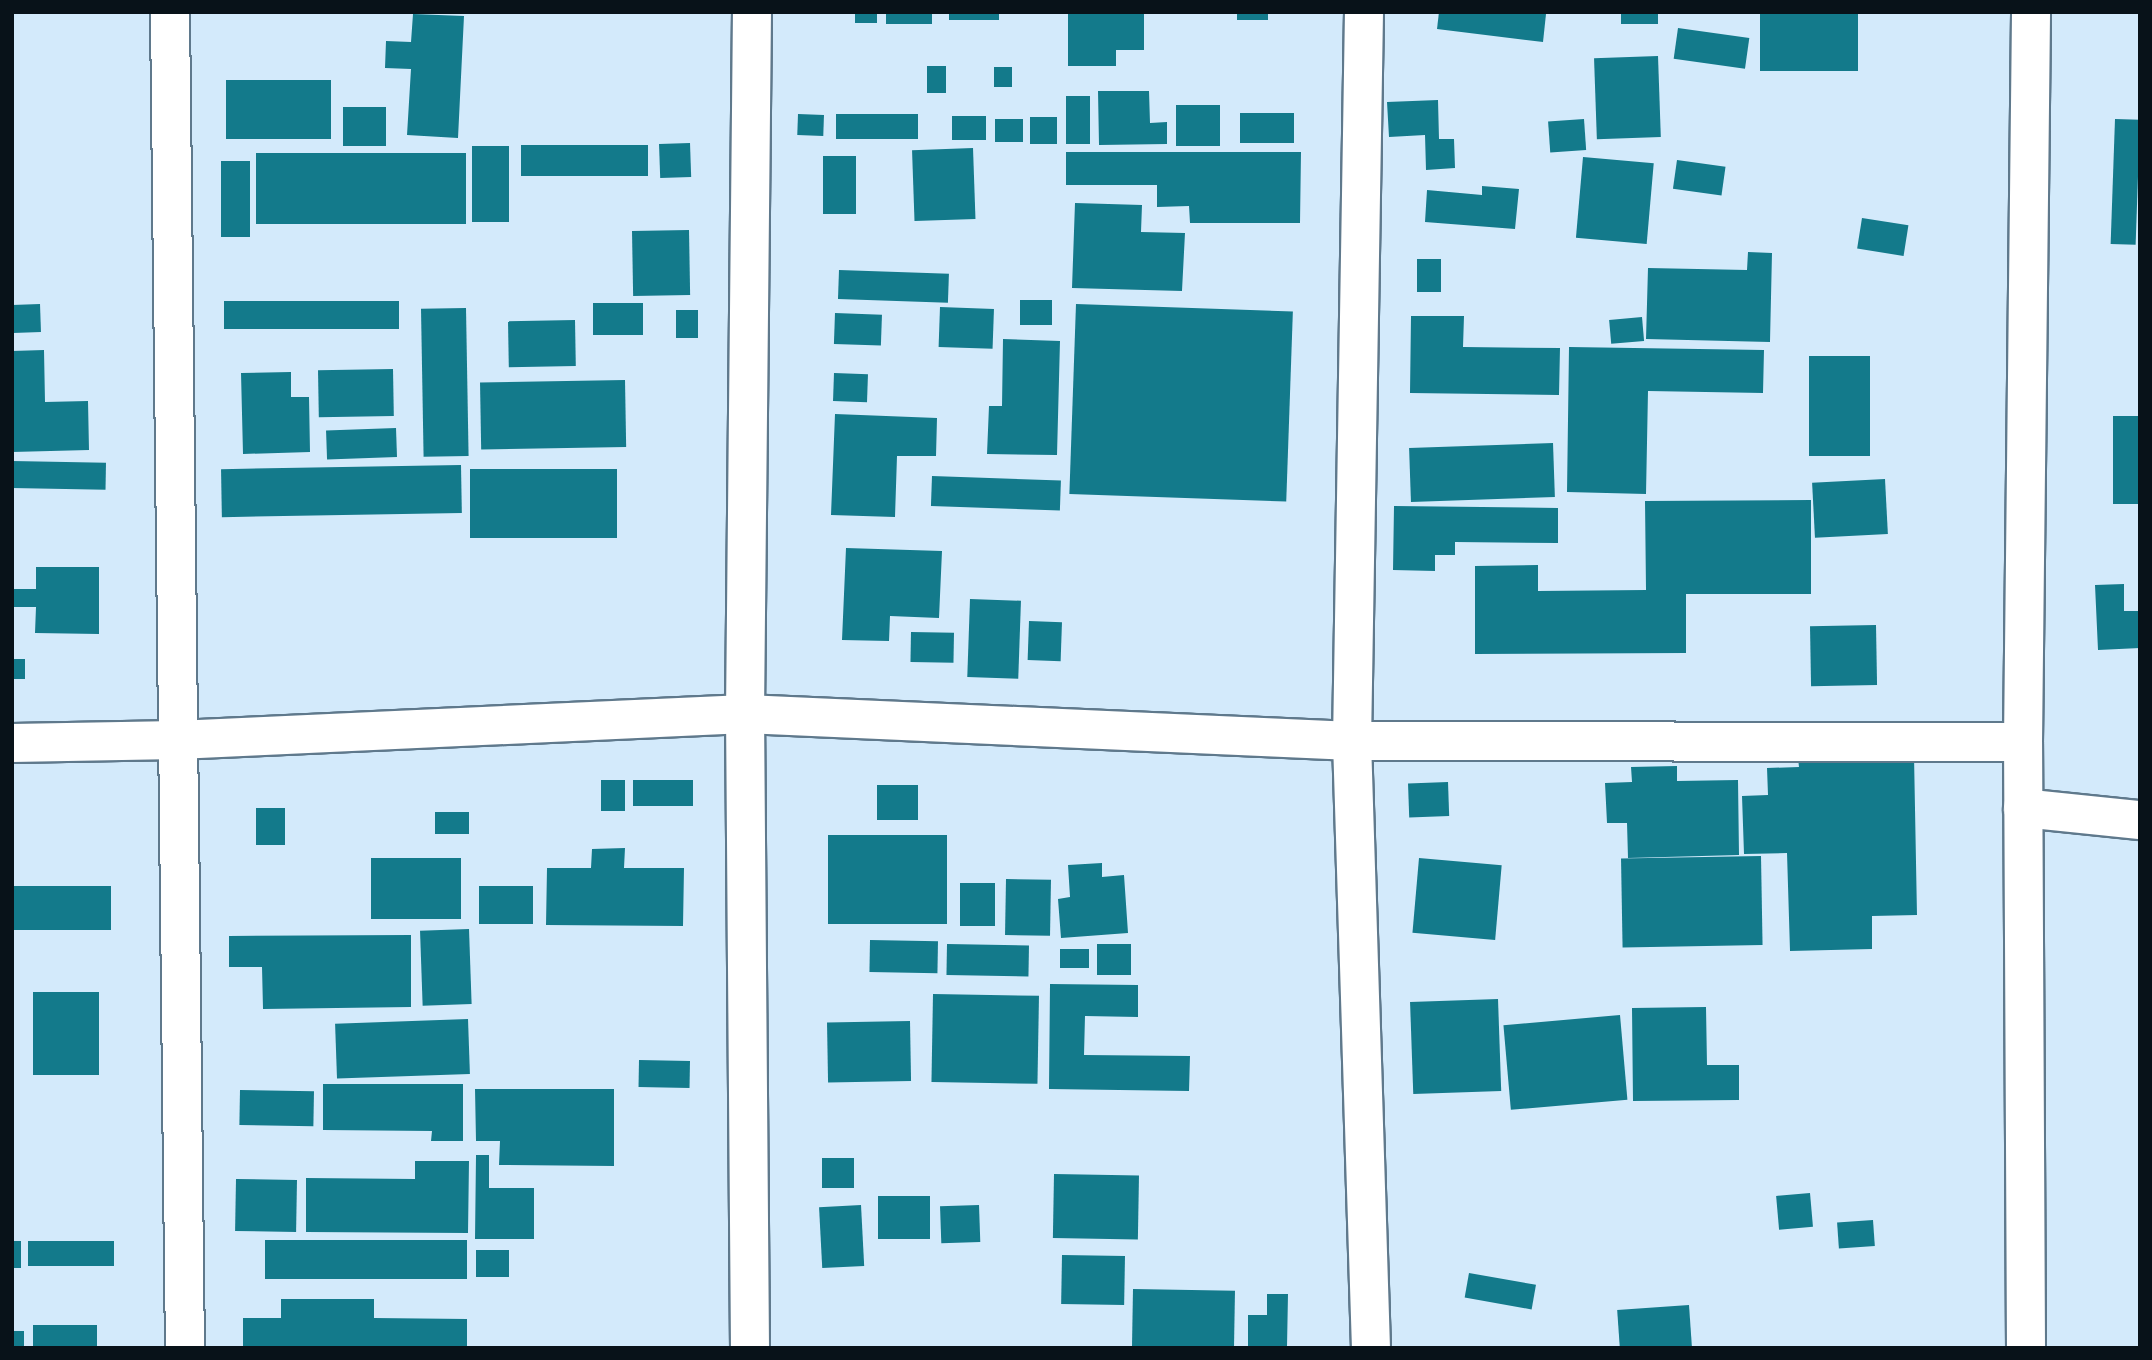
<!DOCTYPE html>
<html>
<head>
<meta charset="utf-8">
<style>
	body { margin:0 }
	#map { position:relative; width:2152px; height:1360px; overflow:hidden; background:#d3eafb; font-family:Figtree,sans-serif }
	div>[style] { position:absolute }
	.building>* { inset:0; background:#137a8b; transform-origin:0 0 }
	.roads { filter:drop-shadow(2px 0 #5f798c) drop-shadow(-2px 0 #5f798c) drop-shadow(0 2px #5f798c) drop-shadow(0 -2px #5f798c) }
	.street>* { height:38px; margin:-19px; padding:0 19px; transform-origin:19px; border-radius:19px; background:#fff }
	span { translate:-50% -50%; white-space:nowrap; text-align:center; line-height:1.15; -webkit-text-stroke:5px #fff; paint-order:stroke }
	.frame { position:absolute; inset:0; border:14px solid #081219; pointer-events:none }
</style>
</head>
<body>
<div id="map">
	<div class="building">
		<div style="left:855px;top:12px;width:22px;height:11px"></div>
		<div style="left:886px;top:12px;width:46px;height:12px"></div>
		<div style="left:949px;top:12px;width:50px;height:8px"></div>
		<div style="clip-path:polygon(1068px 12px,1144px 12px,1144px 50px,1116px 50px,1116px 66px,1068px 66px)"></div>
		<div style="left:1237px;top:12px;width:31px;height:8px"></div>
		<div style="clip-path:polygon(1439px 12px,1546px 14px,1543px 42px,1437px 29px)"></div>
		<div style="left:1621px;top:12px;width:37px;height:12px"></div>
		<div style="left:1760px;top:12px;width:98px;height:59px"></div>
		<div style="clip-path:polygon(413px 14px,464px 16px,458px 138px,407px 135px,411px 69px,385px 68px,386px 41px,411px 42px)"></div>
		<div style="left:1678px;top:28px;width:72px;height:31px;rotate:8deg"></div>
		<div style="left:1658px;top:56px;width:81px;height:64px;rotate:88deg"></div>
		<div style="left:946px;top:66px;width:27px;height:19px;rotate:90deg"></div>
		<div style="left:1012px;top:67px;width:20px;height:18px;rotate:90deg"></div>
		<div style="left:331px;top:80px;width:59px;height:105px;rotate:90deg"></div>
		<div style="clip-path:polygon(1098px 91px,1149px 91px,1150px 123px,1167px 122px,1167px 144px,1099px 145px)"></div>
		<div style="left:1066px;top:96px;width:24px;height:48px"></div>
		<div style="clip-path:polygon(1438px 100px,1439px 139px,1454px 139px,1455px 168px,1426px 170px,1425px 135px,1389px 137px,1387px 102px)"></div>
		<div style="left:1176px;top:105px;width:44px;height:41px"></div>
		<div style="left:343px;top:107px;width:43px;height:39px"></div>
		<div style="left:1240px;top:113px;width:54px;height:30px"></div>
		<div style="left:798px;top:114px;width:26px;height:21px;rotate:2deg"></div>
		<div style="left:918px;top:114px;width:25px;height:82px;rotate:90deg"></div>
		<div style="left:952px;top:116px;width:34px;height:24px"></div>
		<div style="left:1030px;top:117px;width:27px;height:27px"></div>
		<div style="left:995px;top:119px;width:28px;height:23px"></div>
		<div style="left:1584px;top:119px;width:31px;height:36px;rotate:86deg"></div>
		<div style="left:2115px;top:119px;width:25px;height:125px;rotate:2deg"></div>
		<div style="left:690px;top:143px;width:34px;height:31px;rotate:88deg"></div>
		<div style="left:648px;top:145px;width:31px;height:127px;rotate:90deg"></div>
		<div style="left:472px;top:146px;width:37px;height:76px"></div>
		<div style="left:973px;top:148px;width:71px;height:61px;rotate:88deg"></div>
		<div style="clip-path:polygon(1066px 152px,1301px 152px,1300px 223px,1190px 223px,1189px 206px,1157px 207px,1157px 185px,1066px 185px)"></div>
		<div style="left:466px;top:153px;width:71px;height:210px;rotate:90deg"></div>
		<div style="left:823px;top:156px;width:33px;height:58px"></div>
		<div style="left:1583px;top:157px;width:71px;height:81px;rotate:5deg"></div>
		<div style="left:1677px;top:160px;width:49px;height:29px;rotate:8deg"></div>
		<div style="left:221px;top:161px;width:29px;height:76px"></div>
		<div style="clip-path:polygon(1482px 186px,1519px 189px,1515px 229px,1425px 222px,1427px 190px,1482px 195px)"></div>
		<div style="clip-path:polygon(1075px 203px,1142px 205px,1141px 232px,1185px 233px,1182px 291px,1072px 288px)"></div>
		<div style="left:1862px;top:218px;width:47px;height:31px;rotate:9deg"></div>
		<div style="left:689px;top:230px;width:65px;height:57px;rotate:89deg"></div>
		<div style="clip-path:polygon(1748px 252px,1772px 253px,1770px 342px,1646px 339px,1648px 268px,1747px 270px)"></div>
		<div style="left:1441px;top:259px;width:33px;height:24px;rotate:90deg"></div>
		<div style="left:839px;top:270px;width:110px;height:29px;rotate:2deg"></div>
		<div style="left:1020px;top:300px;width:32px;height:25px"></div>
		<div style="left:399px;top:301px;width:28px;height:175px;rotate:90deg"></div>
		<div style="left:643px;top:303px;width:32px;height:50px;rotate:90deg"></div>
		<div style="left:40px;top:304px;width:28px;height:28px;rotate:88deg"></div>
		<div style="left:1076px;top:304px;width:217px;height:190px;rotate:2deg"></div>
		<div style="left:940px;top:307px;width:54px;height:40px;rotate:2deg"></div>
		<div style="left:466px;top:308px;width:148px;height:45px;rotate:89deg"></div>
		<div style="left:676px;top:310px;width:22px;height:28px"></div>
		<div style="left:835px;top:313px;width:47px;height:31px;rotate:2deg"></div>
		<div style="clip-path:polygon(1411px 316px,1464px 316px,1463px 347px,1560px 348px,1559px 395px,1410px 393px)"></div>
		<div style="left:1642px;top:317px;width:24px;height:33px;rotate:85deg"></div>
		<div style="left:575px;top:320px;width:46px;height:67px;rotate:89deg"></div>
		<div style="clip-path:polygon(1003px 339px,1060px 341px,1057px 455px,987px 454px,989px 406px,1002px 406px)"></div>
		<div style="clip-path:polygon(1569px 347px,1764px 350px,1763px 393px,1648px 391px,1646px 494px,1567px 492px)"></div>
		<div style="clip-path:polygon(44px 350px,45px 402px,88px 401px,89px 450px,12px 452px,12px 351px)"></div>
		<div style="left:1809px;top:356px;width:61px;height:100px"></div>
		<div style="left:393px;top:369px;width:47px;height:75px;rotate:89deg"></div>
		<div style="clip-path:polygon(291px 372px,291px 397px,309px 397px,310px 452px,243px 454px,241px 373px)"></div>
		<div style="left:834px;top:373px;width:34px;height:28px;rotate:2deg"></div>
		<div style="left:625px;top:380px;width:67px;height:145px;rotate:89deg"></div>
		<div style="clip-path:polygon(835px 414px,937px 418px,936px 456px,897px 456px,895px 517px,831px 515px)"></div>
		<div style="left:2140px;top:416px;width:88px;height:27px;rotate:90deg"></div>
		<div style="left:396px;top:428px;width:29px;height:70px;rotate:88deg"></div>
		<div style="left:1553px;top:443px;width:54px;height:144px;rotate:88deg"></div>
		<div style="left:12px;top:461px;width:94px;height:27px;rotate:1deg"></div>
		<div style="left:461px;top:465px;width:48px;height:240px;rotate:89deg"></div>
		<div style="left:470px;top:469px;width:147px;height:69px"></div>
		<div style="left:932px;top:476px;width:129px;height:30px;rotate:2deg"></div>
		<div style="left:1885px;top:479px;width:55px;height:73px;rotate:87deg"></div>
		<div style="clip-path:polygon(1811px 500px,1811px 594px,1686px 594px,1686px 653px,1475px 654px,1475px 566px,1538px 565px,1538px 591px,1646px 590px,1645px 501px)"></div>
		<div style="clip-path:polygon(1394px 506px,1558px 508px,1558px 543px,1455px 542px,1455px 555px,1435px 555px,1435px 571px,1393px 570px)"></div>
		<div style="clip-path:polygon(846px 548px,942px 551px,939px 618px,890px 616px,889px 641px,842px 640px)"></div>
		<div style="clip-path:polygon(36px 567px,99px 567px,99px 634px,35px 633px,36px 607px,14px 607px,14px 589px,36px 589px)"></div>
		<div style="clip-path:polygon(2124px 584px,2124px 611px,2140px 611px,2140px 648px,2098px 650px,2095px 585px)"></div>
		<div style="left:970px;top:599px;width:51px;height:78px;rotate:2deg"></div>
		<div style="left:1029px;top:621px;width:33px;height:39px;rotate:2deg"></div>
		<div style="left:1876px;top:625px;width:60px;height:66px;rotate:89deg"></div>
		<div style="left:911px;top:632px;width:43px;height:30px;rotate:1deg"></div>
		<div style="left:12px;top:659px;width:13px;height:20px"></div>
		<div style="clip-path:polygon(1914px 755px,1917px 915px,1872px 916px,1872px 949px,1790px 951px,1787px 853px,1744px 854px,1742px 796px,1768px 795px,1767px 768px,1799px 767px,1798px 758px)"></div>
		<div style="clip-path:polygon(1677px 766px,1677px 781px,1738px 780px,1739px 855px,1628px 858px,1627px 823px,1607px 823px,1605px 783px,1632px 782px,1631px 767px)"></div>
		<div style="left:601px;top:780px;width:24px;height:31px"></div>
		<div style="left:633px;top:780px;width:60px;height:26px"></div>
		<div style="left:1448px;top:782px;width:34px;height:40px;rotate:88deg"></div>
		<div style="left:877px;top:785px;width:41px;height:35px"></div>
		<div style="left:256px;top:808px;width:29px;height:37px"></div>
		<div style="left:435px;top:812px;width:34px;height:22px"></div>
		<div style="left:828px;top:835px;width:119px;height:89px"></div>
		<div style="clip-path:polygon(625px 848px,624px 868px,684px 868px,683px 926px,546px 925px,547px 868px,591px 868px,592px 849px)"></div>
		<div style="left:1761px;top:856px;width:89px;height:140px;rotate:89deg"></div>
		<div style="left:371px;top:858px;width:90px;height:61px"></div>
		<div style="left:1419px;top:858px;width:83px;height:75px;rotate:5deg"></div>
		<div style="clip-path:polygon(1102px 863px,1102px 877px,1124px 875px,1128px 933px,1061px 938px,1058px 899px,1070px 897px,1068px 865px)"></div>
		<div style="left:1006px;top:879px;width:45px;height:56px;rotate:1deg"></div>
		<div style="left:960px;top:883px;width:35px;height:43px"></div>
		<div style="left:12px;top:886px;width:99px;height:44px"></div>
		<div style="left:479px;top:886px;width:54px;height:38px"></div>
		<div style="left:469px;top:929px;width:75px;height:49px;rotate:88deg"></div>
		<div style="clip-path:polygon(411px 935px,411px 1007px,263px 1009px,262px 967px,229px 967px,229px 936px)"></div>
		<div style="left:870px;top:940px;width:68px;height:32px;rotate:1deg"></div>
		<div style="left:947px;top:944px;width:82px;height:31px;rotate:1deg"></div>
		<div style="left:1097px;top:944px;width:34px;height:31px"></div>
		<div style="left:1060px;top:949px;width:29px;height:19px"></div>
		<div style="clip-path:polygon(1050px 984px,1138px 985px,1138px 1017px,1085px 1016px,1084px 1055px,1190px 1056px,1189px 1091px,1049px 1089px)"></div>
		<div style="left:33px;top:992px;width:66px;height:83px"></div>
		<div style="left:933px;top:994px;width:106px;height:88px;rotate:1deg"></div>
		<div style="left:1498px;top:999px;width:92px;height:88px;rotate:88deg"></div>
		<div style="clip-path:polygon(1706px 1007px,1707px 1065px,1739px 1065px,1739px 1100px,1633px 1101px,1632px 1008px)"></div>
		<div style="left:1620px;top:1015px;width:85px;height:117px;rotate:85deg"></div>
		<div style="left:468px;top:1019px;width:55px;height:133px;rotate:88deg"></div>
		<div style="left:910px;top:1021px;width:60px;height:83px;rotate:89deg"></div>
		<div style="left:639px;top:1060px;width:51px;height:27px;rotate:1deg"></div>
		<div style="clip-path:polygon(323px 1084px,463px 1084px,463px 1141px,431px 1141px,432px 1131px,323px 1130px)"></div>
		<div style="clip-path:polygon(475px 1089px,614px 1089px,614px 1166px,499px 1165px,500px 1141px,476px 1141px)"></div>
		<div style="left:240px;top:1090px;width:74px;height:35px;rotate:1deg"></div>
		<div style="clip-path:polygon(476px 1155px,489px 1155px,489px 1188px,534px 1188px,534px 1239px,475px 1239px)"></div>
		<div style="left:822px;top:1158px;width:32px;height:30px"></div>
		<div style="clip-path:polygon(415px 1161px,469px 1161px,468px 1233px,306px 1232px,306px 1178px,415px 1179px)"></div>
		<div style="left:1054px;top:1174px;width:85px;height:64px;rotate:1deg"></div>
		<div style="left:236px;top:1179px;width:61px;height:52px;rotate:1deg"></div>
		<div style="left:1810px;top:1193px;width:34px;height:34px;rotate:85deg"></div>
		<div style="left:878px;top:1196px;width:52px;height:43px"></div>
		<div style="left:861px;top:1205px;width:61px;height:42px;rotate:87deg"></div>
		<div style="left:979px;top:1205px;width:37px;height:39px;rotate:88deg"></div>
		<div style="left:1873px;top:1220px;width:26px;height:36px;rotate:86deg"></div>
		<div style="left:265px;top:1240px;width:202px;height:39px"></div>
		<div style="left:12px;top:1241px;width:9px;height:27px"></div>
		<div style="left:114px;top:1241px;width:25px;height:86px;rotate:90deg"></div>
		<div style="left:476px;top:1250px;width:33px;height:27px"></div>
		<div style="left:1062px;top:1255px;width:63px;height:49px;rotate:1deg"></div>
		<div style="left:1469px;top:1273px;width:68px;height:25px;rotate:10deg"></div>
		<div style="left:1133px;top:1289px;width:102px;height:59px;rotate:1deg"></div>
		<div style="clip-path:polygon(1267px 1294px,1288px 1294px,1287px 1347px,1248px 1346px,1248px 1315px,1267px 1315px)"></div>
		<div style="clip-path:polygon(281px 1299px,374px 1299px,374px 1318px,467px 1319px,467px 1348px,243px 1348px,243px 1318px,281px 1318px)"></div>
		<div style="left:1689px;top:1305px;width:43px;height:72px;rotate:86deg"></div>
		<div style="left:33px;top:1325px;width:64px;height:23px"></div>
		<div style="left:12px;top:1331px;width:12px;height:17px"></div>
	</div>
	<div class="roads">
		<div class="street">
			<div style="left:170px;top:12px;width:1336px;rotate:89.36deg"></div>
			<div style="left:1364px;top:12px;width:729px;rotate:90.94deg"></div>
			<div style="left:1352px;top:741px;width:607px;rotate:88.21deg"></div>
			<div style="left:12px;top:743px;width:165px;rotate:-1deg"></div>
			<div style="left:177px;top:740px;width:569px;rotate:-2.62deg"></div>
			<div style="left:745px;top:714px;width:608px;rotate:2.55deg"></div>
			<div style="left:1352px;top:741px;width:671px;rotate:0.09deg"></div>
			<div style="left:2023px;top:808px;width:118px;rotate:5.9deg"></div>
			<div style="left:750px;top:1348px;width:634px;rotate:-90.45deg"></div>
			<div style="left:745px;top:714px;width:702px;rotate:-89.43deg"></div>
			<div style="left:2026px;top:1348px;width:606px;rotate:-90.28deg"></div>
			<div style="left:2023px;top:742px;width:730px;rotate:-89.37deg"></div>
		</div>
	</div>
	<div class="frame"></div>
</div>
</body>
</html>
